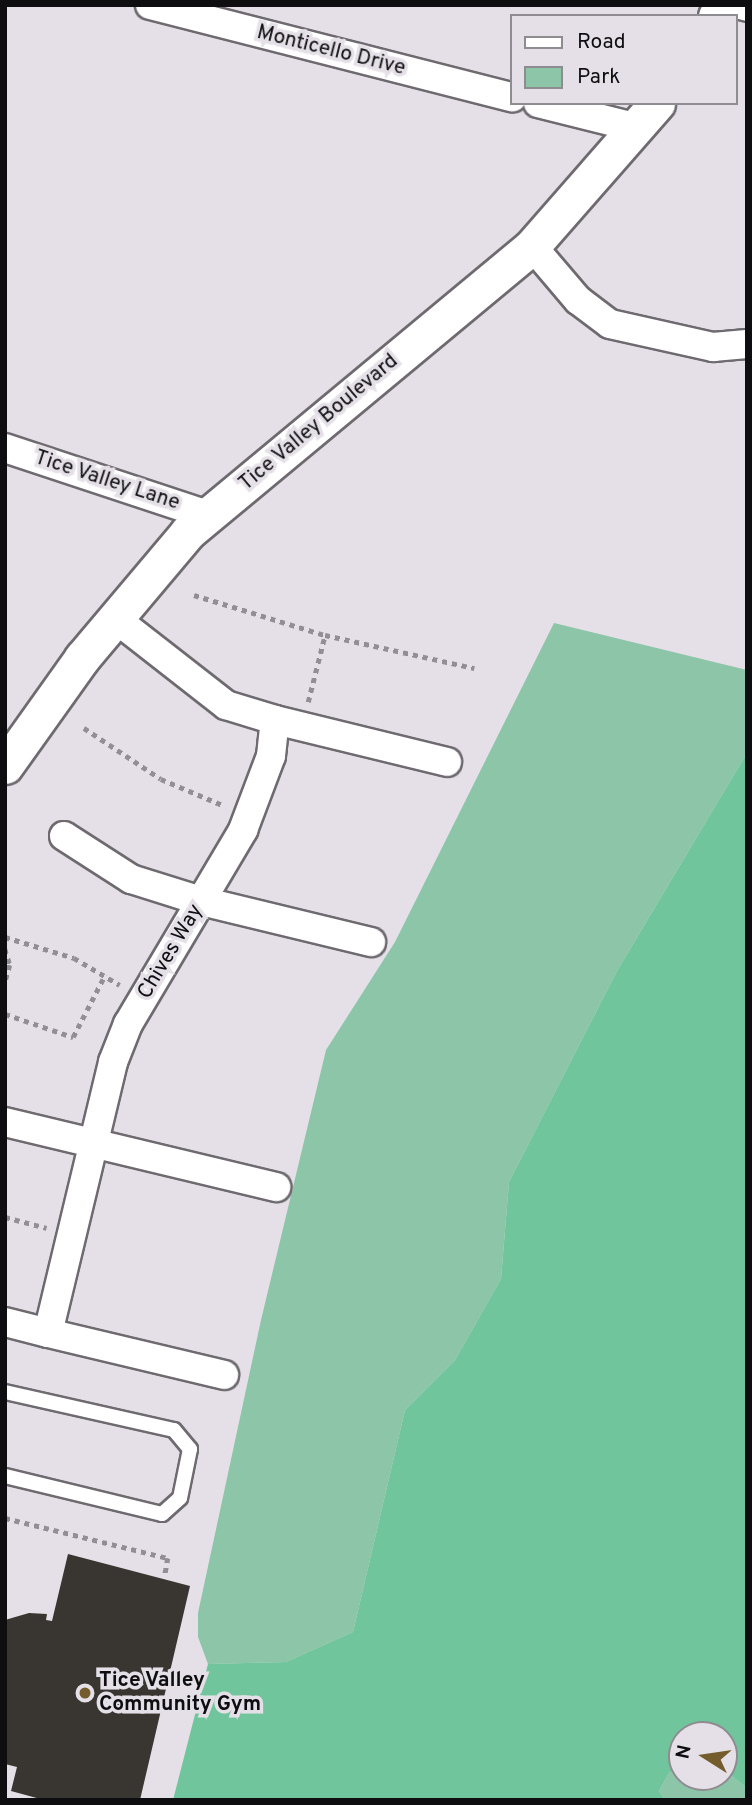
<!DOCTYPE html>
<html>
<head>
<meta charset="utf-8">
<style>
	body { margin:0 }
	#map { position:relative; width:752px; height:1805px; overflow:hidden; background:#e5e0e7; font-family:Overpass,sans-serif }
	div>[style] { position:absolute }
	.green>* { inset:0; background:#8cc5a8 }
	.forest>* { inset:0; background:#71c59d }
	.building>* { inset:0; background:#393530 }
	.path>* { height:4.5px; margin-top:-2.25px; transform-origin:0; background:repeating-linear-gradient(90deg,#928f94 0 5px,transparent 0 10px) }
	.roads { filter:drop-shadow(2px 0 #6e6a70) drop-shadow(-2px 0 #6e6a70) drop-shadow(0 2px #6e6a70) drop-shadow(0 -2px #6e6a70) }
	.service>* { height:14px; margin:-7px; padding:0 7px; transform-origin:7px; border-radius:7px; background:#fff }
	.minor>* { height:28px; margin:-14px; padding:0 14px; transform-origin:14px; border-radius:14px; background:#fff }
	.tertiary>* { height:35px; margin:-17.5px; padding:0 17.5px; transform-origin:17.5px; border-radius:17.5px; background:#fff }
	.dots>* { width:19px; height:19px; translate:-50% -50%; box-sizing:border-box; border:4px solid #e5e0e7; border-radius:50% }
	span { translate:-50% -50%; white-space:nowrap; text-align:center; line-height:1.15; -webkit-text-stroke:7px #e5e0e7; paint-order:stroke }
	.street-label { font-size:21px; color:#0e0d0f }
	.poi-label { font-size:21px; color:#0e0d0f; font-weight:700 }
	.left { translate:0 -50%; text-align:left }
	.frame { position:absolute; inset:0; border:7px solid #0e0d0f; pointer-events:none }
	.legend { position:absolute; left:510px; top:14px; width:228px; height:91px; box-sizing:border-box; background:#e5e0e7; border:2px solid #8f8c91; margin:0; padding:9px 12px; list-style:none; font-size:21px; color:#0e0d0f }
	.legend li { display:flex; align-items:center; gap:14px; height:35px }
	.legend b { width:35px; border:2px solid #8f8c91 }
	.north { position:absolute; left:668px; top:1721px; width:70px; height:70px; box-sizing:border-box; background:#e5e0e7; border:2px solid #8f8c91; border-radius:50%; rotate:282deg; font-size:19px; font-weight:700; line-height:28px; text-align:center; color:#0e0d0f }
	.north::after { content:''; display:block; margin:auto; width:24px; height:32px; background:#745c2d; clip-path:polygon(50% 0,100% 100%,50% 72%,0 100%) }
</style>
</head>
<body>
<div id="map">
	<div class="green">
		<div style="clip-path:polygon(554px 623px,747px 670px,747px 753px,617px 971px,509px 1182px,501px 1279px,455px 1360px,405px 1410px,353px 1632px,286px 1662px,208px 1664px,198px 1637px,198px 1613px,261px 1320px,326px 1050px,395px 942px)"></div>
		<div style="clip-path:polygon(682px 1763px,682px 1777px,724px 1777px,724px 1770px,747px 1788px,747px 1800px,665px 1800px,659px 1791px,669px 1773px)"></div>
	</div>
	<div class="forest">
		<div style="clip-path:polygon(747px 753px,747px 1788px,724px 1770px,724px 1735px,682px 1735px,682px 1763px,669px 1773px,659px 1791px,665px 1800px,173px 1800px,208px 1664px,286px 1662px,353px 1632px,405px 1410px,455px 1360px,501px 1279px,509px 1182px,617px 971px)"></div>
	</div>
	<div class="building">
		<div style="clip-path:polygon(68px 1554px,190px 1586px,140px 1800px,44px 1800px,11px 1791px,17px 1767px,5px 1764px,5px 1620px,29px 1613px,47px 1614px,46px 1620px,52px 1621px)"></div>
	</div>
	<div class="path">
		<div style="left:194px;top:595px;width:137px;rotate:17deg"></div>
		<div style="left:325px;top:635px;width:153px;rotate:12.5deg"></div>
		<div style="left:308px;top:702px;width:69px;rotate:-75.8deg"></div>
		<div style="left:84px;top:728px;width:92px;rotate:33.5deg"></div>
		<div style="left:161px;top:779px;width:69px;rotate:22.9deg"></div>
		<div style="left:5px;top:937px;width:72px;rotate:16.9deg"></div>
		<div style="left:74px;top:958px;width:53px;rotate:30.4deg"></div>
		<div style="left:5px;top:949px;width:17px;rotate:73deg"></div>
		<div style="left:10px;top:965px;width:19px;rotate:106deg"></div>
		<div style="left:5px;top:1014px;width:72px;rotate:18.7deg"></div>
		<div style="left:73px;top:1037px;width:70px;rotate:-62.7deg"></div>
		<div style="left:5px;top:1217px;width:43px;rotate:14.7deg"></div>
		<div style="left:5px;top:1518px;width:168px;rotate:13.8deg"></div>
		<div style="left:168px;top:1558px;width:17px;rotate:100deg"></div>
	</div>
	<div class="roads">
		<div class="service">
			<div style="left:723px;top:8px;width:25px;rotate:14deg"></div>
			<div style="left:5px;top:1392px;width:173px;rotate:12.7deg"></div>
			<div style="left:174px;top:1430px;width:25px;rotate:50deg"></div>
			<div style="left:190px;top:1449px;width:50px;rotate:101.5deg"></div>
			<div style="left:180px;top:1498px;width:24px;rotate:138deg"></div>
			<div style="left:162px;top:1514px;width:162px;rotate:-166.4deg"></div>
		</div>
		<div class="minor">
			<div style="left:150px;top:5px;width:374px;rotate:14.3deg"></div>
			<div style="left:538px;top:103px;width:103px;rotate:14deg"></div>
			<div style="left:532px;top:246px;width:71px;rotate:49.6deg"></div>
			<div style="left:578px;top:300px;width:40px;rotate:37deg"></div>
			<div style="left:610px;top:324px;width:106px;rotate:12.6deg"></div>
			<div style="left:713px;top:347px;width:34px;rotate:-5deg"></div>
			<div style="left:5px;top:448px;width:214px;rotate:18.3deg"></div>
			<div style="left:275px;top:720px;width:177px;rotate:13.7deg"></div>
			<div style="left:64px;top:836px;width:80px;rotate:32.7deg"></div>
			<div style="left:131px;top:879px;width:73px;rotate:17.4deg"></div>
			<div style="left:201px;top:901px;width:175px;rotate:13.6deg"></div>
			<div style="left:5px;top:1122px;width:279px;rotate:13.5deg"></div>
			<div style="left:5px;top:1322px;width:44px;rotate:14.3deg"></div>
			<div style="left:48px;top:1333px;width:279px;rotate:-76.5deg"></div>
			<div style="left:113px;top:1062px;width:41px;rotate:-68.5deg"></div>
			<div style="left:128px;top:1024px;width:226px;rotate:-59.3deg"></div>
			<div style="left:243px;top:830px;width:79px;rotate:-69.3deg"></div>
			<div style="left:271px;top:756px;width:36px;rotate:-84deg"></div>
			<div style="left:275px;top:720px;width:51px;rotate:-163deg"></div>
			<div style="left:226px;top:705px;width:140px;rotate:-142deg"></div>
			<div style="left:48px;top:1333px;width:181px;rotate:13.4deg"></div>
		</div>
		<div class="tertiary">
			<div style="left:716px;top:16px;width:13px;rotate:-58deg"></div>
			<div style="left:5px;top:766px;width:133px;rotate:-54.5deg"></div>
			<div style="left:82px;top:658px;width:165px;rotate:-49.9deg"></div>
			<div style="left:188px;top:532px;width:447px;rotate:-39.7deg"></div>
			<div style="left:532px;top:246px;width:190px;rotate:-48.8deg"></div>
		</div>
	</div>
	<div class="dots">
		<div style="left:85px;top:1693px;background:#745c2d"></div>
	</div>
	<div class="street-label">
		<span style="left:331px;top:51px;rotate:14deg">Monticello Drive</span>
		<span style="left:319px;top:423px;rotate:-40deg">Tice Valley Boulevard</span>
		<span style="left:107px;top:481px;rotate:18deg">Tice Valley Lane</span>
		<span style="left:171px;top:952px;rotate:-59deg">Chives Way</span>
	</div>
	<div class="poi-label">
		<span class="left" style="left:99px;top:1693px">Tice Valley<br>Community Gym</span>
	</div>
	<div class="frame"></div>
	<ul class="legend">
	<li><b style="height:9px;background:#fff"></b>Road</li>
	<li><b style="height:19px;background:#8cc5a8"></b>Park</li>
	</ul>
	<div class="north">N</div>
</div>
</body>
</html>
